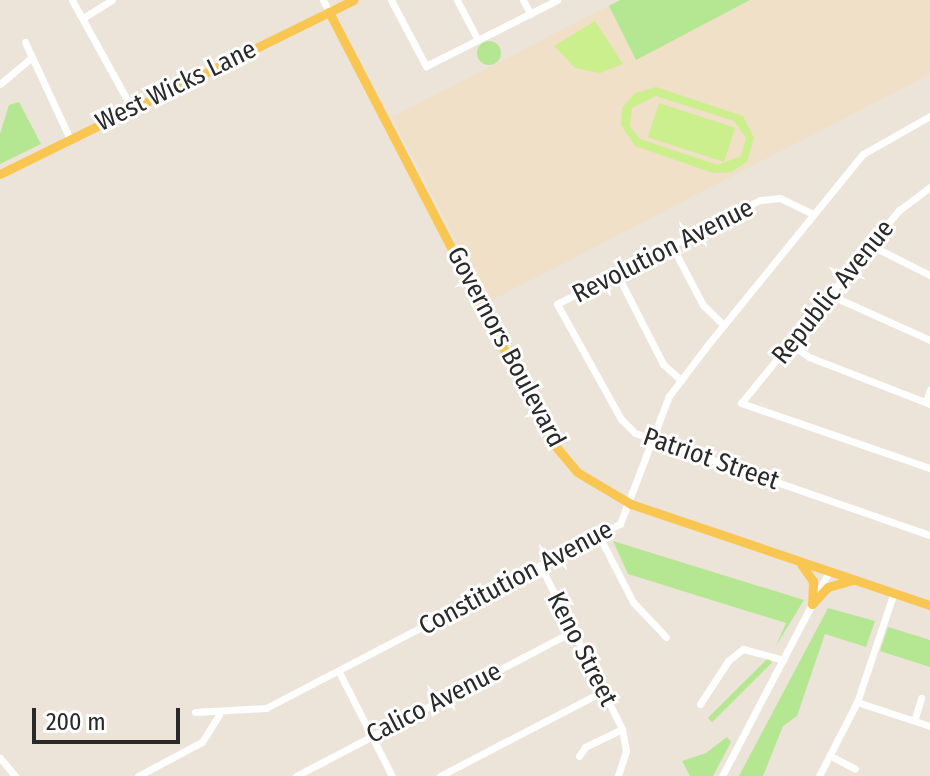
<!DOCTYPE html>
<html>
<head>
<meta charset="utf-8">
<style>
	body { margin:0 }
	#map { position:relative; width:930px; height:776px; overflow:hidden; background:#ece3d9; font-family:"Fira Sans Condensed",sans-serif }
	div>[style] { position:absolute }
	.education>* { inset:0; background:#efe0c7 }
	.green>* { inset:0; background:#b5e792; transform-origin:0 0 }
	.round { border-radius:50% }
	.pitch>* { inset:0; background:#ccef8d; transform-origin:0 0 }
	.minor>* { height:7px; margin:-3.5px; padding:0 3.5px; transform-origin:3.5px; border-radius:3.5px; background:#fff }
	.major>* { height:9px; margin:-4.5px; padding:0 4.5px; transform-origin:4.5px; border-radius:4.5px; background:#f9c652 }
	span { translate:-50% -50%; white-space:nowrap; text-align:center; line-height:1.15; -webkit-text-stroke:6px #fff; paint-order:stroke }
	.street-label { font-size:26px; color:#292929 }
	.scale { position:absolute; left:32px; top:708px; width:148px; height:36px; box-sizing:border-box; border:4px solid #292929; border-top:0; padding-left:10px; font-size:24px; line-height:28px; white-space:nowrap; color:#292929; -webkit-text-stroke:6px #fff; paint-order:stroke }
</style>
</head>
<body>
<div id="map">
	<div class="education">
		<div style="clip-path:polygon(750px 0,930px 0,930px 74px,488px 302px,392px 117px,609px 6px,636px 59px)"></div>
	</div>
	<div class="green">
		<div style="clip-path:polygon(620px 0,750px 0,636px 60px,609px 6px)"></div>
		<div class="round" style="left:477px;top:41px;width:24px;height:24px"></div>
		<div style="clip-path:polygon(19px 102px,41px 144px,0 164px,0 134px,9px 105px)"></div>
		<div style="clip-path:polygon(613px 541px,804px 600px,776px 646px,786px 623px,628px 574px)"></div>
		<div style="clip-path:polygon(828px 608px,875px 621px,866px 647px,825px 634px,797px 716px,783px 726px,763px 776px,739px 776px)"></div>
		<div style="clip-path:polygon(888px 627px,930px 640px,930px 667px,880px 651px)"></div>
		<div style="left:768px;top:658px;width:6px;height:85px;rotate:45deg"></div>
		<div style="clip-path:polygon(727px 737px,731px 742px,713px 776px,690px 776px,682px 761px,706px 753px)"></div>
	</div>
	<div class="pitch">
		<div style="clip-path:polygon(595px 21px,623px 64px,600px 73px,575px 68px,554px 46px)"></div>
		<div style="clip-path:polygon(evenodd,656px 87px,743px 116px,754px 138px,747px 162px,731px 172px,713px 173px,635px 146px,621px 125px,622px 108px,635px 93px,656px 87px,656px 96px,734px 121px,746px 138px,741px 156px,718px 165px,640px 139px,630px 126px,632px 108px,656px 96px)"></div>
		<div style="left:659px;top:103px;width:80px;height:36px;rotate:18deg"></div>
	</div>
	<div class="minor">
		<div style="left:72px;top:0;width:122px;rotate:61.1deg"></div>
		<div style="left:323px;top:0;width:13px;rotate:63deg"></div>
		<div style="left:391px;top:0;width:75px;rotate:62.1deg"></div>
		<div style="left:426px;top:66px;width:147px;rotate:-26.7deg"></div>
		<div style="left:457px;top:0;width:45px;rotate:62.3deg"></div>
		<div style="left:523px;top:0;width:16px;rotate:63deg"></div>
		<div style="left:83px;top:18px;width:34px;rotate:-32deg"></div>
		<div style="left:25px;top:42px;width:107px;rotate:65.1deg"></div>
		<div style="left:0;top:84px;width:39px;rotate:-40deg"></div>
		<div style="left:930px;top:187px;width:39px;rotate:143deg"></div>
		<div style="left:899px;top:210px;width:249px;rotate:129.3deg"></div>
		<div style="left:741px;top:403px;width:200px;rotate:19deg"></div>
		<div style="left:813px;top:214px;width:37px;rotate:-154deg"></div>
		<div style="left:780px;top:198px;width:20px;rotate:174deg"></div>
		<div style="left:760px;top:200px;width:228px;rotate:152.9deg"></div>
		<div style="left:557px;top:304px;width:132px;rotate:60.9deg"></div>
		<div style="left:621px;top:419px;width:20px;rotate:45deg"></div>
		<div style="left:635px;top:433px;width:312px;rotate:19.1deg"></div>
		<div style="left:870px;top:245px;width:67px;rotate:26.6deg"></div>
		<div style="left:672px;top:246px;width:67px;rotate:62.3deg"></div>
		<div style="left:703px;top:305px;width:29px;rotate:44deg"></div>
		<div style="left:617px;top:274px;width:101px;rotate:62.9deg"></div>
		<div style="left:663px;top:364px;width:24px;rotate:42deg"></div>
		<div style="left:830px;top:295px;width:110px;rotate:24.2deg"></div>
		<div style="left:791px;top:344px;width:22px;rotate:36deg"></div>
		<div style="left:809px;top:357px;width:130px;rotate:21.2deg"></div>
		<div style="left:926px;top:402px;width:13px;rotate:-72deg"></div>
		<div style="left:600px;top:538px;width:72px;rotate:62.7deg"></div>
		<div style="left:633px;top:602px;width:48px;rotate:46.7deg"></div>
		<div style="left:542px;top:569px;width:179px;rotate:63.4deg"></div>
		<div style="left:622px;top:729px;width:22px;rotate:80deg"></div>
		<div style="left:626px;top:751px;width:26px;rotate:108deg"></div>
		<div style="left:339px;top:672px;width:117px;rotate:63deg"></div>
		<div style="left:857px;top:702px;width:77px;rotate:18.2deg"></div>
		<div style="left:700px;top:704px;width:51px;rotate:-56.9deg"></div>
		<div style="left:728px;top:661px;width:19px;rotate:-39deg"></div>
		<div style="left:743px;top:649px;width:42px;rotate:15deg"></div>
		<div style="left:195px;top:712px;width:71px;rotate:-3.2deg"></div>
		<div style="left:266px;top:708px;width:399px;rotate:-27.5deg"></div>
		<div style="left:620px;top:524px;width:137px;rotate:-69.1deg"></div>
		<div style="left:669px;top:396px;width:61px;rotate:-52.9deg"></div>
		<div style="left:706px;top:347px;width:249px;rotate:-50.9deg"></div>
		<div style="left:863px;top:154px;width:77px;rotate:-29.6deg"></div>
		<div style="left:915px;top:718px;width:21px;rotate:-73deg"></div>
		<div style="left:579px;top:756px;width:11px;rotate:-56deg"></div>
		<div style="left:585px;top:747px;width:41px;rotate:-25.9deg"></div>
		<div style="left:831px;top:756px;width:27px;rotate:28deg"></div>
		<div style="left:0;top:758px;width:23px;rotate:50deg"></div>
		<div style="left:138px;top:776px;width:72px;rotate:-28deg"></div>
		<div style="left:202px;top:742px;width:32px;rotate:-58deg"></div>
		<div style="left:296px;top:776px;width:313px;rotate:-27.6deg"></div>
		<div style="left:440px;top:776px;width:184px;rotate:-27.5deg"></div>
		<div style="left:722px;top:776px;width:231px;rotate:-62.4deg"></div>
		<div style="left:819px;top:776px;width:83px;rotate:-62.8deg"></div>
		<div style="left:857px;top:702px;width:116px;rotate:-71.4deg"></div>
	</div>
	<div class="major">
		<div style="left:329px;top:12px;width:484px;rotate:62.6deg"></div>
		<div style="left:552px;top:442px;width:39px;rotate:50deg"></div>
		<div style="left:577px;top:472px;width:63px;rotate:30.7deg"></div>
		<div style="left:631px;top:504px;width:316px;rotate:18.7deg"></div>
		<div style="left:0;top:174px;width:394px;rotate:-26.2deg"></div>
		<div style="left:801px;top:564px;width:21px;rotate:55deg"></div>
		<div style="left:813px;top:581px;width:23px;rotate:92deg"></div>
		<div style="left:812px;top:604px;width:23px;rotate:-47deg"></div>
		<div style="left:828px;top:587px;width:25px;rotate:-16deg"></div>
	</div>
	<div class="street-label">
		<span style="left:176px;top:86px;rotate:-26deg">West Wicks Lane</span>
		<span style="left:663px;top:251px;rotate:-27deg">Revolution Avenue</span>
		<span style="left:833px;top:292px;rotate:-51deg">Republic Avenue</span>
		<span style="left:506px;top:347px;rotate:62deg">Governors Boulevard</span>
		<span style="left:711px;top:459px;rotate:19deg">Patriot Street</span>
		<span style="left:516px;top:578px;rotate:-28deg">Constitution Avenue</span>
		<span style="left:582px;top:649px;rotate:63deg">Keno Street</span>
		<span style="left:434px;top:703px;rotate:-27deg">Calico Avenue</span>
	</div>
	<div class="scale">200 m</div>
</div>
</body>
</html>
